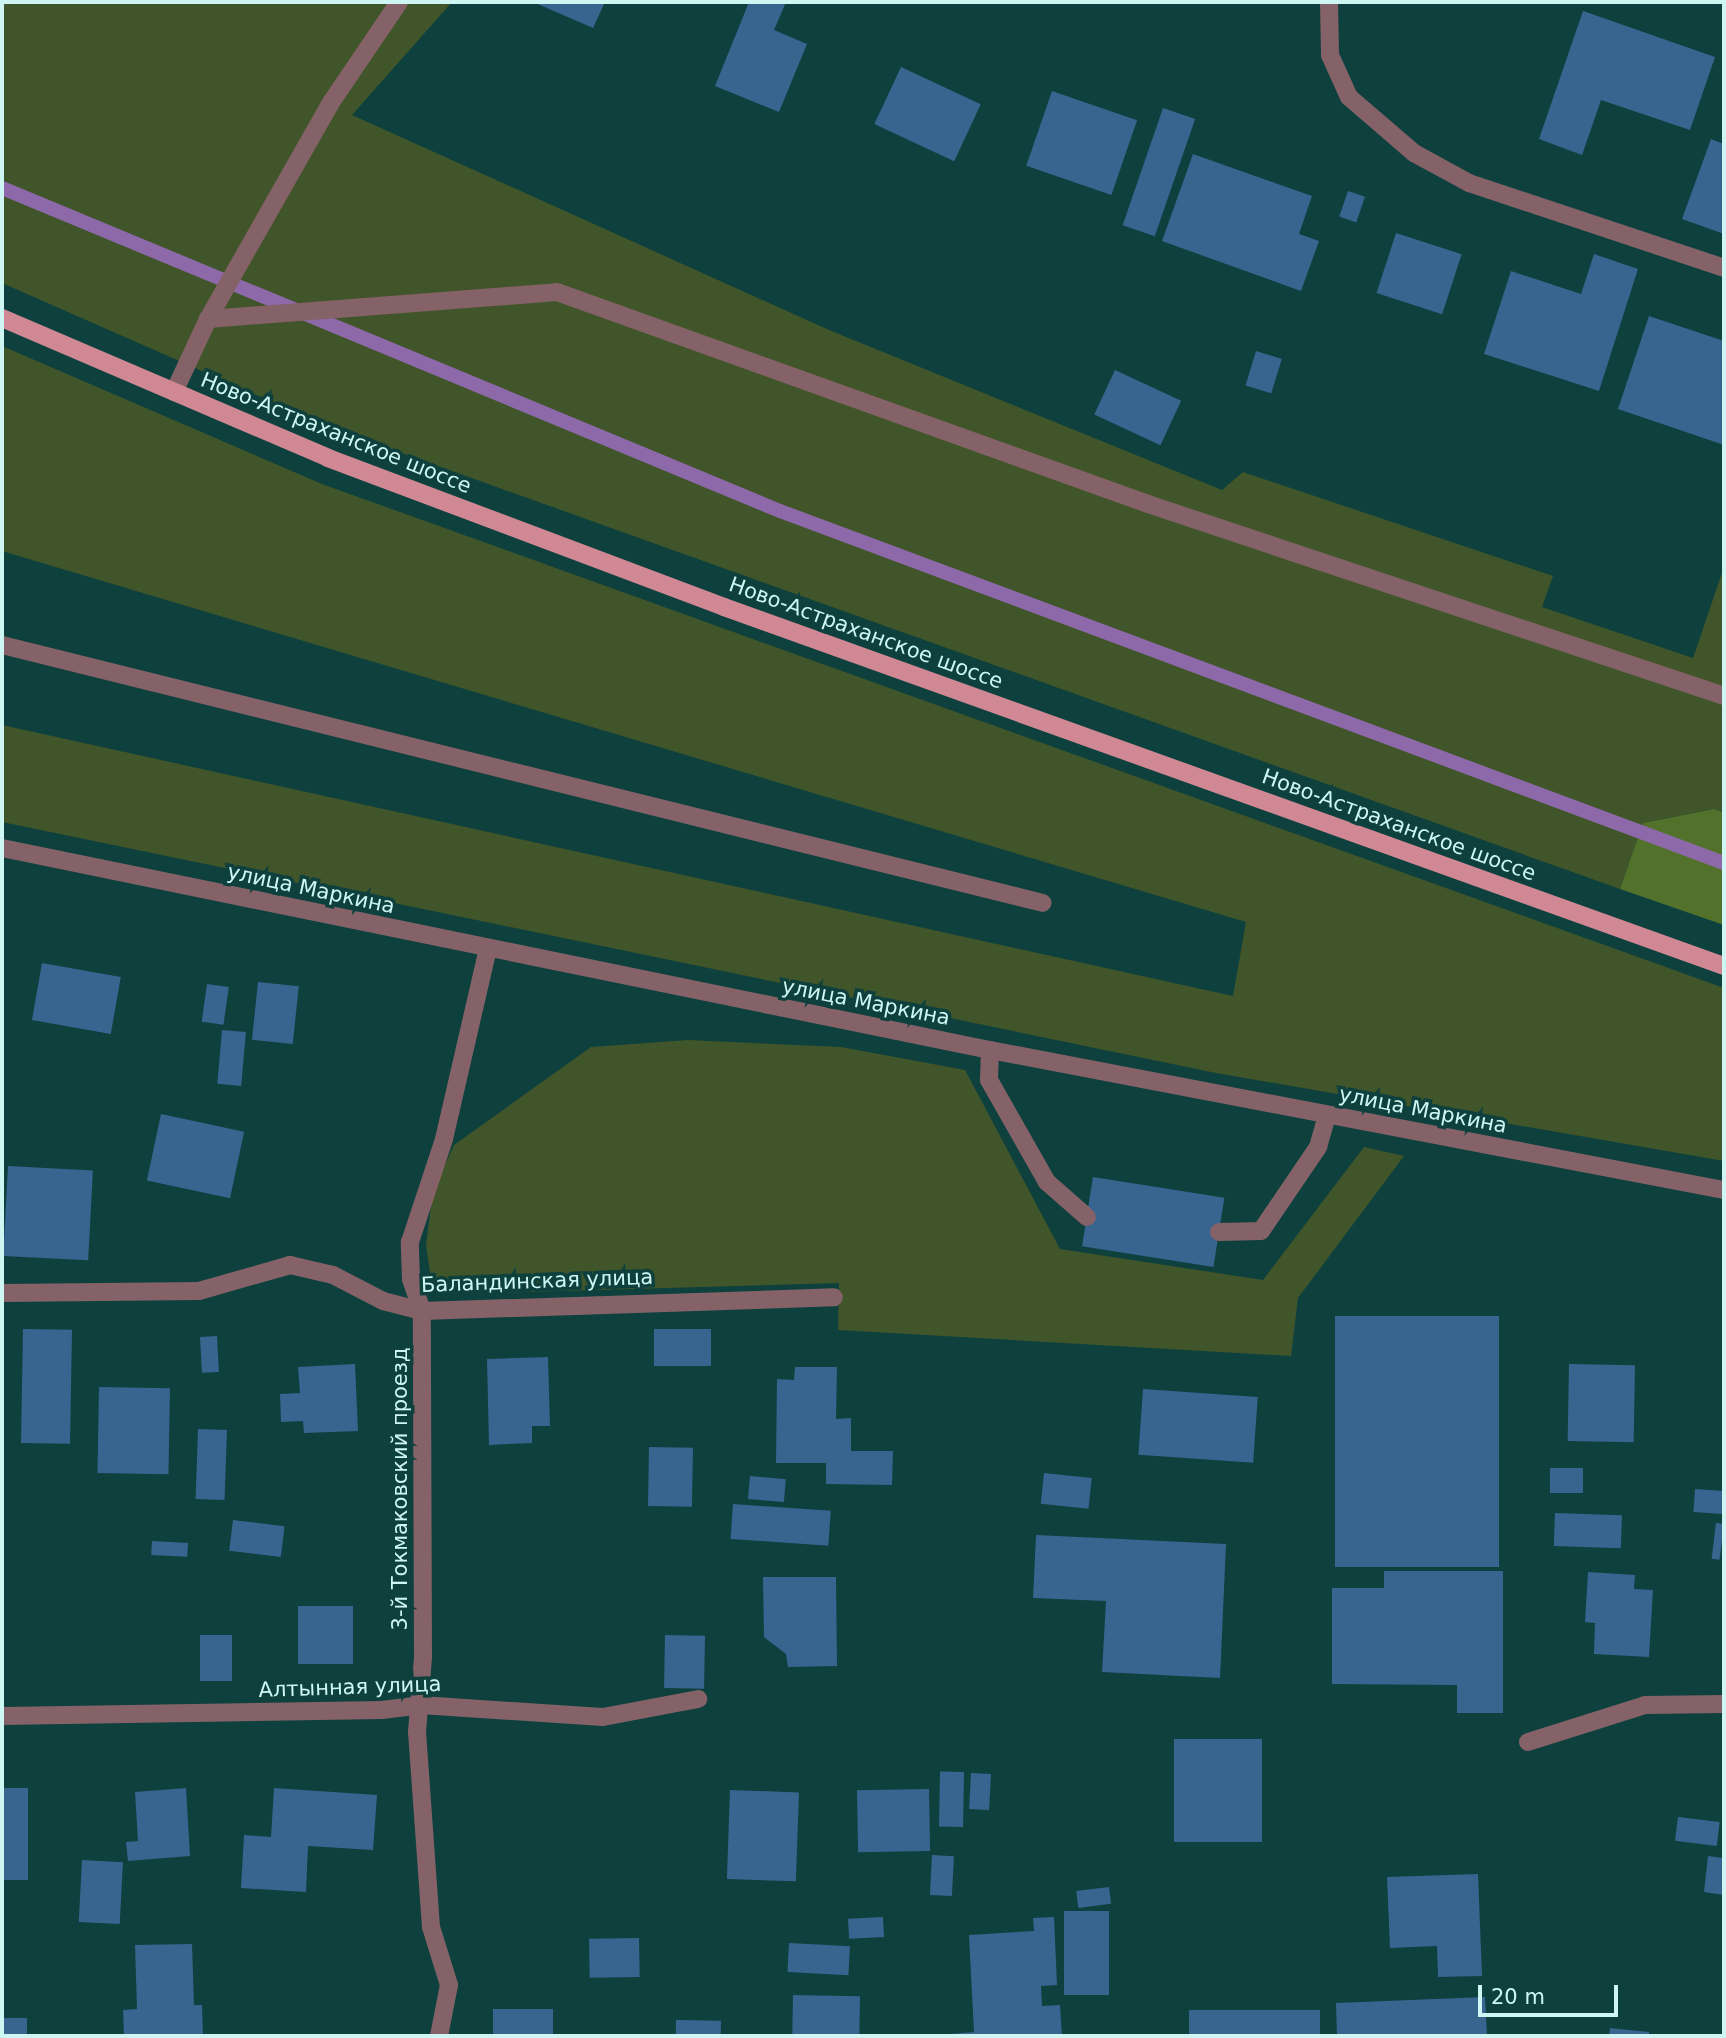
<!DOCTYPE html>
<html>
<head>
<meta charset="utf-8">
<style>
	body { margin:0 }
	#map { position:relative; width:1726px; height:2038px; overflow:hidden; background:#0e403e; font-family:"DejaVu Sans",sans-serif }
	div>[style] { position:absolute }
	.green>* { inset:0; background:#405529 }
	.forest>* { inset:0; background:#52722c }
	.stream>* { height:14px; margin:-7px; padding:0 7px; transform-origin:7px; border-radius:7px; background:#8e69aa }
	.building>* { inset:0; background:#386490; transform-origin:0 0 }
	.service>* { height:18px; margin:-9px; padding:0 9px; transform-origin:9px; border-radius:9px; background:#856267 }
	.minor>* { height:18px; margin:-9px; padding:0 9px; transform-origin:9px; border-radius:9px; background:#856267 }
	.tertiary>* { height:18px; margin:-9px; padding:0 9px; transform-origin:9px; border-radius:9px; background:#856267 }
	.primary>* { height:18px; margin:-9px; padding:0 9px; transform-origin:9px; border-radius:9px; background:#d08994 }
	span { translate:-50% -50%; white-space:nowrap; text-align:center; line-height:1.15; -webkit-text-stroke:7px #0e403e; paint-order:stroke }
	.street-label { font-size:21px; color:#cef7f4 }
	.frame { position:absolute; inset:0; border:4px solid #cef7f4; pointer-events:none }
	.scale { position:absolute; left:1478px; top:1985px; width:140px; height:32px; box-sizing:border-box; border:4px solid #cef7f4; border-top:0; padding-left:9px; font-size:21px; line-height:24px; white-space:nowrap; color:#cef7f4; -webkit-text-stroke:5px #0e403e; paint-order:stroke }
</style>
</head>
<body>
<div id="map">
	<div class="green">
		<div style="clip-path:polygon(2px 2px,452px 2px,352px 115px,829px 330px,1222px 490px,1243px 472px,1553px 576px,1542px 607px,1693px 658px,1724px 567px,1724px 813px,1714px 809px,1643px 823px,1620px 889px,329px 427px,2px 283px)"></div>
		<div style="clip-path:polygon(2px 346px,322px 484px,1724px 988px,1724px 1161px,1216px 1073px,2px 822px,2px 725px,1233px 996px,1246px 922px,2px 551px)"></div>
		<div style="clip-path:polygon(688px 1040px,841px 1047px,965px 1070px,1060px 1249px,1263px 1280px,1364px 1147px,1404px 1156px,1298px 1298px,1291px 1356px,838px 1330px,839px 1283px,456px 1294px,431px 1279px,426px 1245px,433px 1191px,454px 1145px,591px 1047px)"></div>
	</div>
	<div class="forest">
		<div style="clip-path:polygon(1714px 809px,1724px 813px,1724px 925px,1620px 889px,1643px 823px)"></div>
	</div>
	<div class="stream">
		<div style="left:2px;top:188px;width:842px;rotate:22.55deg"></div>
		<div style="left:780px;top:511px;width:1007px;rotate:20.45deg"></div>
	</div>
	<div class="building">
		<div style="clip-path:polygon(533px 2px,605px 2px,593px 28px)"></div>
		<div style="clip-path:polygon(749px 2px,786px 2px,774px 30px,807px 44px,779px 112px,715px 86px)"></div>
		<div style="clip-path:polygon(1583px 11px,1715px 57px,1690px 130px,1601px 100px,1582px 155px,1539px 139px)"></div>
		<div style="left:901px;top:67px;width:88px;height:63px;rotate:25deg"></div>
		<div style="left:1052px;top:91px;width:90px;height:79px;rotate:19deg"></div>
		<div style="left:1163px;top:108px;width:34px;height:124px;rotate:19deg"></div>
		<div style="clip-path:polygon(1711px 139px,1724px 144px,1724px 234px,1682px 219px)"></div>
		<div style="clip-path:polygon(1193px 154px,1312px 196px,1299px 234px,1319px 241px,1301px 291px,1162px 241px)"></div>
		<div style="left:1348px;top:191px;width:18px;height:27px;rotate:19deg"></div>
		<div style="left:1396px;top:233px;width:69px;height:63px;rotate:18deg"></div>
		<div style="clip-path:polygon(1594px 254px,1638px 269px,1599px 391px,1484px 354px,1511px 271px,1581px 294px)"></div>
		<div style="clip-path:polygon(1649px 316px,1724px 341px,1724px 445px,1618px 409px)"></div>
		<div style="left:1256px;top:351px;width:27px;height:36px;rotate:17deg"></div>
		<div style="left:1115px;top:370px;width:73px;height:49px;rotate:25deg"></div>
		<div style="left:42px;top:963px;width:80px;height:58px;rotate:10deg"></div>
		<div style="left:258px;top:982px;width:41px;height:58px;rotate:6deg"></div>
		<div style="left:207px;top:984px;width:22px;height:38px;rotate:8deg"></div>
		<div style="left:222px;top:1030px;width:24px;height:54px;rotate:5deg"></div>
		<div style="left:161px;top:1114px;width:85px;height:68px;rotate:12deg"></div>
		<div style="left:8px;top:1166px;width:85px;height:90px;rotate:3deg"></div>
		<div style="left:1093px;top:1177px;width:133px;height:70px;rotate:9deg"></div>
		<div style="left:1335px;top:1316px;width:164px;height:251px"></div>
		<div style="left:23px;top:1329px;width:49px;height:114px;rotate:1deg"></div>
		<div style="left:654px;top:1329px;width:57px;height:37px"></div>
		<div style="left:217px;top:1336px;width:36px;height:17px;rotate:87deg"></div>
		<div style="clip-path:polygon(548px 1357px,550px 1426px,532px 1426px,532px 1443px,489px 1445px,487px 1359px)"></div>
		<div style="clip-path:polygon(355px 1364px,358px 1431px,304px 1433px,303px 1421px,281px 1422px,280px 1394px,300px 1393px,298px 1367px)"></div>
		<div style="left:1569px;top:1364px;width:66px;height:77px;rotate:1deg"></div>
		<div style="clip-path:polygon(795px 1367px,837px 1367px,836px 1419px,851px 1418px,851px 1451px,893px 1451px,892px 1485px,826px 1484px,826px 1463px,776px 1463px,777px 1379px,794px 1380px)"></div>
		<div style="left:99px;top:1387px;width:71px;height:86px;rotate:1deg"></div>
		<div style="left:1143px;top:1389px;width:115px;height:66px;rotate:4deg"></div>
		<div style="left:198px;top:1429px;width:29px;height:70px;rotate:2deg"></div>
		<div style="left:649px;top:1447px;width:44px;height:59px;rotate:1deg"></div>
		<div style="left:1583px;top:1468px;width:25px;height:33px;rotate:90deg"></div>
		<div style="left:1044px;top:1473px;width:48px;height:31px;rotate:6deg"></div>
		<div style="left:750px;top:1476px;width:36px;height:23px;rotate:5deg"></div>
		<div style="left:1695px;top:1489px;width:29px;height:23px;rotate:4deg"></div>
		<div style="left:733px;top:1504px;width:98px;height:35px;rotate:4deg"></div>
		<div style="left:1555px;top:1513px;width:67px;height:33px;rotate:2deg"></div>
		<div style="left:233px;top:1520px;width:52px;height:31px;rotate:7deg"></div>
		<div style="left:1716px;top:1523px;width:8px;height:36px;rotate:7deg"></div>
		<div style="clip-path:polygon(1036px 1535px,1226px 1544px,1220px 1678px,1102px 1672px,1106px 1601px,1033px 1598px)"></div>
		<div style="left:152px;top:1541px;width:36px;height:14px;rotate:3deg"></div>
		<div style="clip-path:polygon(1384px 1571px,1503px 1571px,1503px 1713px,1457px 1713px,1457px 1685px,1332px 1684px,1332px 1588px,1384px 1588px)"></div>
		<div style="clip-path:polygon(1588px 1572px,1635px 1575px,1634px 1589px,1653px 1590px,1649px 1657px,1594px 1654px,1595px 1623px,1585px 1622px)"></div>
		<div style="clip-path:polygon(763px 1577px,836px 1577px,837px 1666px,788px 1667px,786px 1654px,764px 1637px)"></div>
		<div style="left:298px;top:1606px;width:55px;height:58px"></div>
		<div style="left:232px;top:1635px;width:46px;height:32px;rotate:90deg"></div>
		<div style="left:665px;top:1635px;width:40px;height:53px;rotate:1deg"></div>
		<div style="left:1174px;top:1739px;width:88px;height:103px"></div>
		<div style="left:964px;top:1772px;width:55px;height:24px;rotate:91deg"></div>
		<div style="left:971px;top:1773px;width:20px;height:36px;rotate:3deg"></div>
		<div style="left:2px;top:1788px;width:26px;height:92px"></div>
		<div style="clip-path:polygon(186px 1788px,190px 1856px,128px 1861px,126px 1842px,138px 1841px,135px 1792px)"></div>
		<div style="clip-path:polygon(274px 1788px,377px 1795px,373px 1850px,308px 1846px,306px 1892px,241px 1888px,244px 1835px,271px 1837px)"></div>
		<div style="left:929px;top:1789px;width:62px;height:72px;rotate:89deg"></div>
		<div style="left:730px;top:1790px;width:69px;height:89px;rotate:2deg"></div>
		<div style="left:1678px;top:1817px;width:42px;height:24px;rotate:7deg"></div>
		<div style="left:932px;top:1855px;width:22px;height:40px;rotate:3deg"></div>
		<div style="clip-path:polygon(1708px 1856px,1724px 1858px,1724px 1895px,1704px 1892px)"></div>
		<div style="left:82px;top:1860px;width:41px;height:62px;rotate:3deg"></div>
		<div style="clip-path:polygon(1478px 1874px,1482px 1976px,1438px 1977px,1437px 1946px,1390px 1948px,1387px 1877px)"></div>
		<div style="left:1109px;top:1887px;width:17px;height:33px;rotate:83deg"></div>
		<div style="left:1064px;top:1911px;width:45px;height:84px"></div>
		<div style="left:883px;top:1917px;width:20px;height:35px;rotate:87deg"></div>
		<div style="clip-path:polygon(1054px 1917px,1057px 1985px,1041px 1986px,1042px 2006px,1060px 2005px,1062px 2036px,927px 2036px,974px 2032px,969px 1935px,1034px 1931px,1033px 1918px)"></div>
		<div style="left:639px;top:1938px;width:39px;height:50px;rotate:89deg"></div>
		<div style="left:789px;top:1943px;width:61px;height:29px;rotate:3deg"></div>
		<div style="clip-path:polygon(192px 1944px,194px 2005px,202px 2005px,203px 2036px,124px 2036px,123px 2010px,137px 2009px,135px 1945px)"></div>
		<div style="left:793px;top:1995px;width:67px;height:41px;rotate:1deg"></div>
		<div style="clip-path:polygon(1485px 1997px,1487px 2036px,1337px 2036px,1336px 2003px)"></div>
		<div style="left:553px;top:2009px;width:27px;height:60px;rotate:90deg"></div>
		<div style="left:1320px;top:2010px;width:26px;height:131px;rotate:90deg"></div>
		<div style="left:2px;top:2018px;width:25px;height:18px"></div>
		<div style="left:676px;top:2020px;width:45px;height:16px;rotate:1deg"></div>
		<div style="clip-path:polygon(1610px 2028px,1649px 2032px,1649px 2036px,1609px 2036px)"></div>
	</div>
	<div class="service">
		<div style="left:208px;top:319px;width:350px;rotate:-4.4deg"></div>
		<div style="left:557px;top:292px;width:628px;rotate:19.73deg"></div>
		<div style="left:1148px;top:504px;width:607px;rotate:18.43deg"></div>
		<div style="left:174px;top:392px;width:81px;rotate:-65deg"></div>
		<div style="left:208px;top:319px;width:247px;rotate:-60.4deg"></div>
		<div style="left:330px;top:104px;width:123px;rotate:-55.9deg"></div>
		<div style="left:2px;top:645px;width:1072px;rotate:13.92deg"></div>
		<div style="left:990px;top:1050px;width:30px;rotate:92deg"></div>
		<div style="left:989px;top:1080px;width:117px;rotate:60.4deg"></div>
		<div style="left:1047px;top:1182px;width:53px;rotate:41.2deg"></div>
		<div style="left:1219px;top:1232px;width:42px;rotate:-1.4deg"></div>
		<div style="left:1261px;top:1231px;width:102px;rotate:-55.8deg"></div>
		<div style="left:1318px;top:1147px;width:33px;rotate:-74deg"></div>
	</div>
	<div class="minor">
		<div style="left:1329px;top:2px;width:53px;rotate:88.9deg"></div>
		<div style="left:1330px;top:55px;width:46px;rotate:65.7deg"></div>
		<div style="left:1349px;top:97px;width:86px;rotate:40.7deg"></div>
		<div style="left:1414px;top:153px;width:63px;rotate:28.6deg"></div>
		<div style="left:1469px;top:183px;width:269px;rotate:18.4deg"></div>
		<div style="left:2px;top:1293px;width:197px;rotate:-0.6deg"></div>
		<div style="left:199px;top:1291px;width:95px;rotate:-15.9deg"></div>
		<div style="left:290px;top:1265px;width:44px;rotate:13.1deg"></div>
		<div style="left:333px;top:1275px;width:56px;rotate:27.5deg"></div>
		<div style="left:383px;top:1301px;width:40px;rotate:14.4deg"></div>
		<div style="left:422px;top:1311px;width:412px;rotate:-1.9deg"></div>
		<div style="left:2px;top:1716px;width:380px;rotate:-0.9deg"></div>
		<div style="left:382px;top:1710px;width:39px;rotate:-7deg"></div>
		<div style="left:421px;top:1705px;width:182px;rotate:3.8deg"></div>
		<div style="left:603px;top:1717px;width:97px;rotate:-10.7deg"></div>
		<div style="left:1528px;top:1742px;width:123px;rotate:-17.5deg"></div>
		<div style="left:1645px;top:1705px;width:79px;rotate:-0.7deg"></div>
		<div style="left:439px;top:2036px;width:52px;rotate:-78.9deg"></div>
		<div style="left:449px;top:1985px;width:61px;rotate:-107.2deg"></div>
		<div style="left:431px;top:1927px;width:196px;rotate:-94.1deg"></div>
		<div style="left:417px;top:1732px;width:75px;rotate:-85.4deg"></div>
		<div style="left:423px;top:1657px;width:346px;rotate:-90.2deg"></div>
		<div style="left:422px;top:1311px;width:34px;rotate:-109deg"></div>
		<div style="left:411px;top:1279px;width:37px;rotate:-92deg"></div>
		<div style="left:410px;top:1242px;width:108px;rotate:-71.7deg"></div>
		<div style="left:444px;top:1139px;width:195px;rotate:-77deg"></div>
	</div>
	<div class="tertiary">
		<div style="left:2px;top:848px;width:1008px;rotate:11.56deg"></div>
		<div style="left:990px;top:1050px;width:747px;rotate:10.8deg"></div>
	</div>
	<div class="primary">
		<div style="left:2px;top:318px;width:355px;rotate:23.2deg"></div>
		<div style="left:328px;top:458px;width:423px;rotate:20.6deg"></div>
		<div style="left:724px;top:607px;width:1062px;rotate:19.75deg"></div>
	</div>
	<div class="street-label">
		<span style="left:336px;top:433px;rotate:22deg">Ново-Астраханское шоссе</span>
		<span style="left:866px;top:633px;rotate:20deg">Ново-Астраханское шоссе</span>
		<span style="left:1399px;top:825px;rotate:20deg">Ново-Астраханское шоссе</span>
		<span style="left:311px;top:889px;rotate:12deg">улица Маркина</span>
		<span style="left:866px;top:1002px;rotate:11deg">улица Маркина</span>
		<span style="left:1423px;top:1110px;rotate:11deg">улица Маркина</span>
		<span style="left:537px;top:1281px;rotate:-2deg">Баландинская улица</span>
		<span style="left:400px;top:1489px;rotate:-90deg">3-й Токмаковский проезд</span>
		<span style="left:350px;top:1687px;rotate:-2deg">Алтынная улица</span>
	</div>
	<div class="frame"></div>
	<div class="scale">20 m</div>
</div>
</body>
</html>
